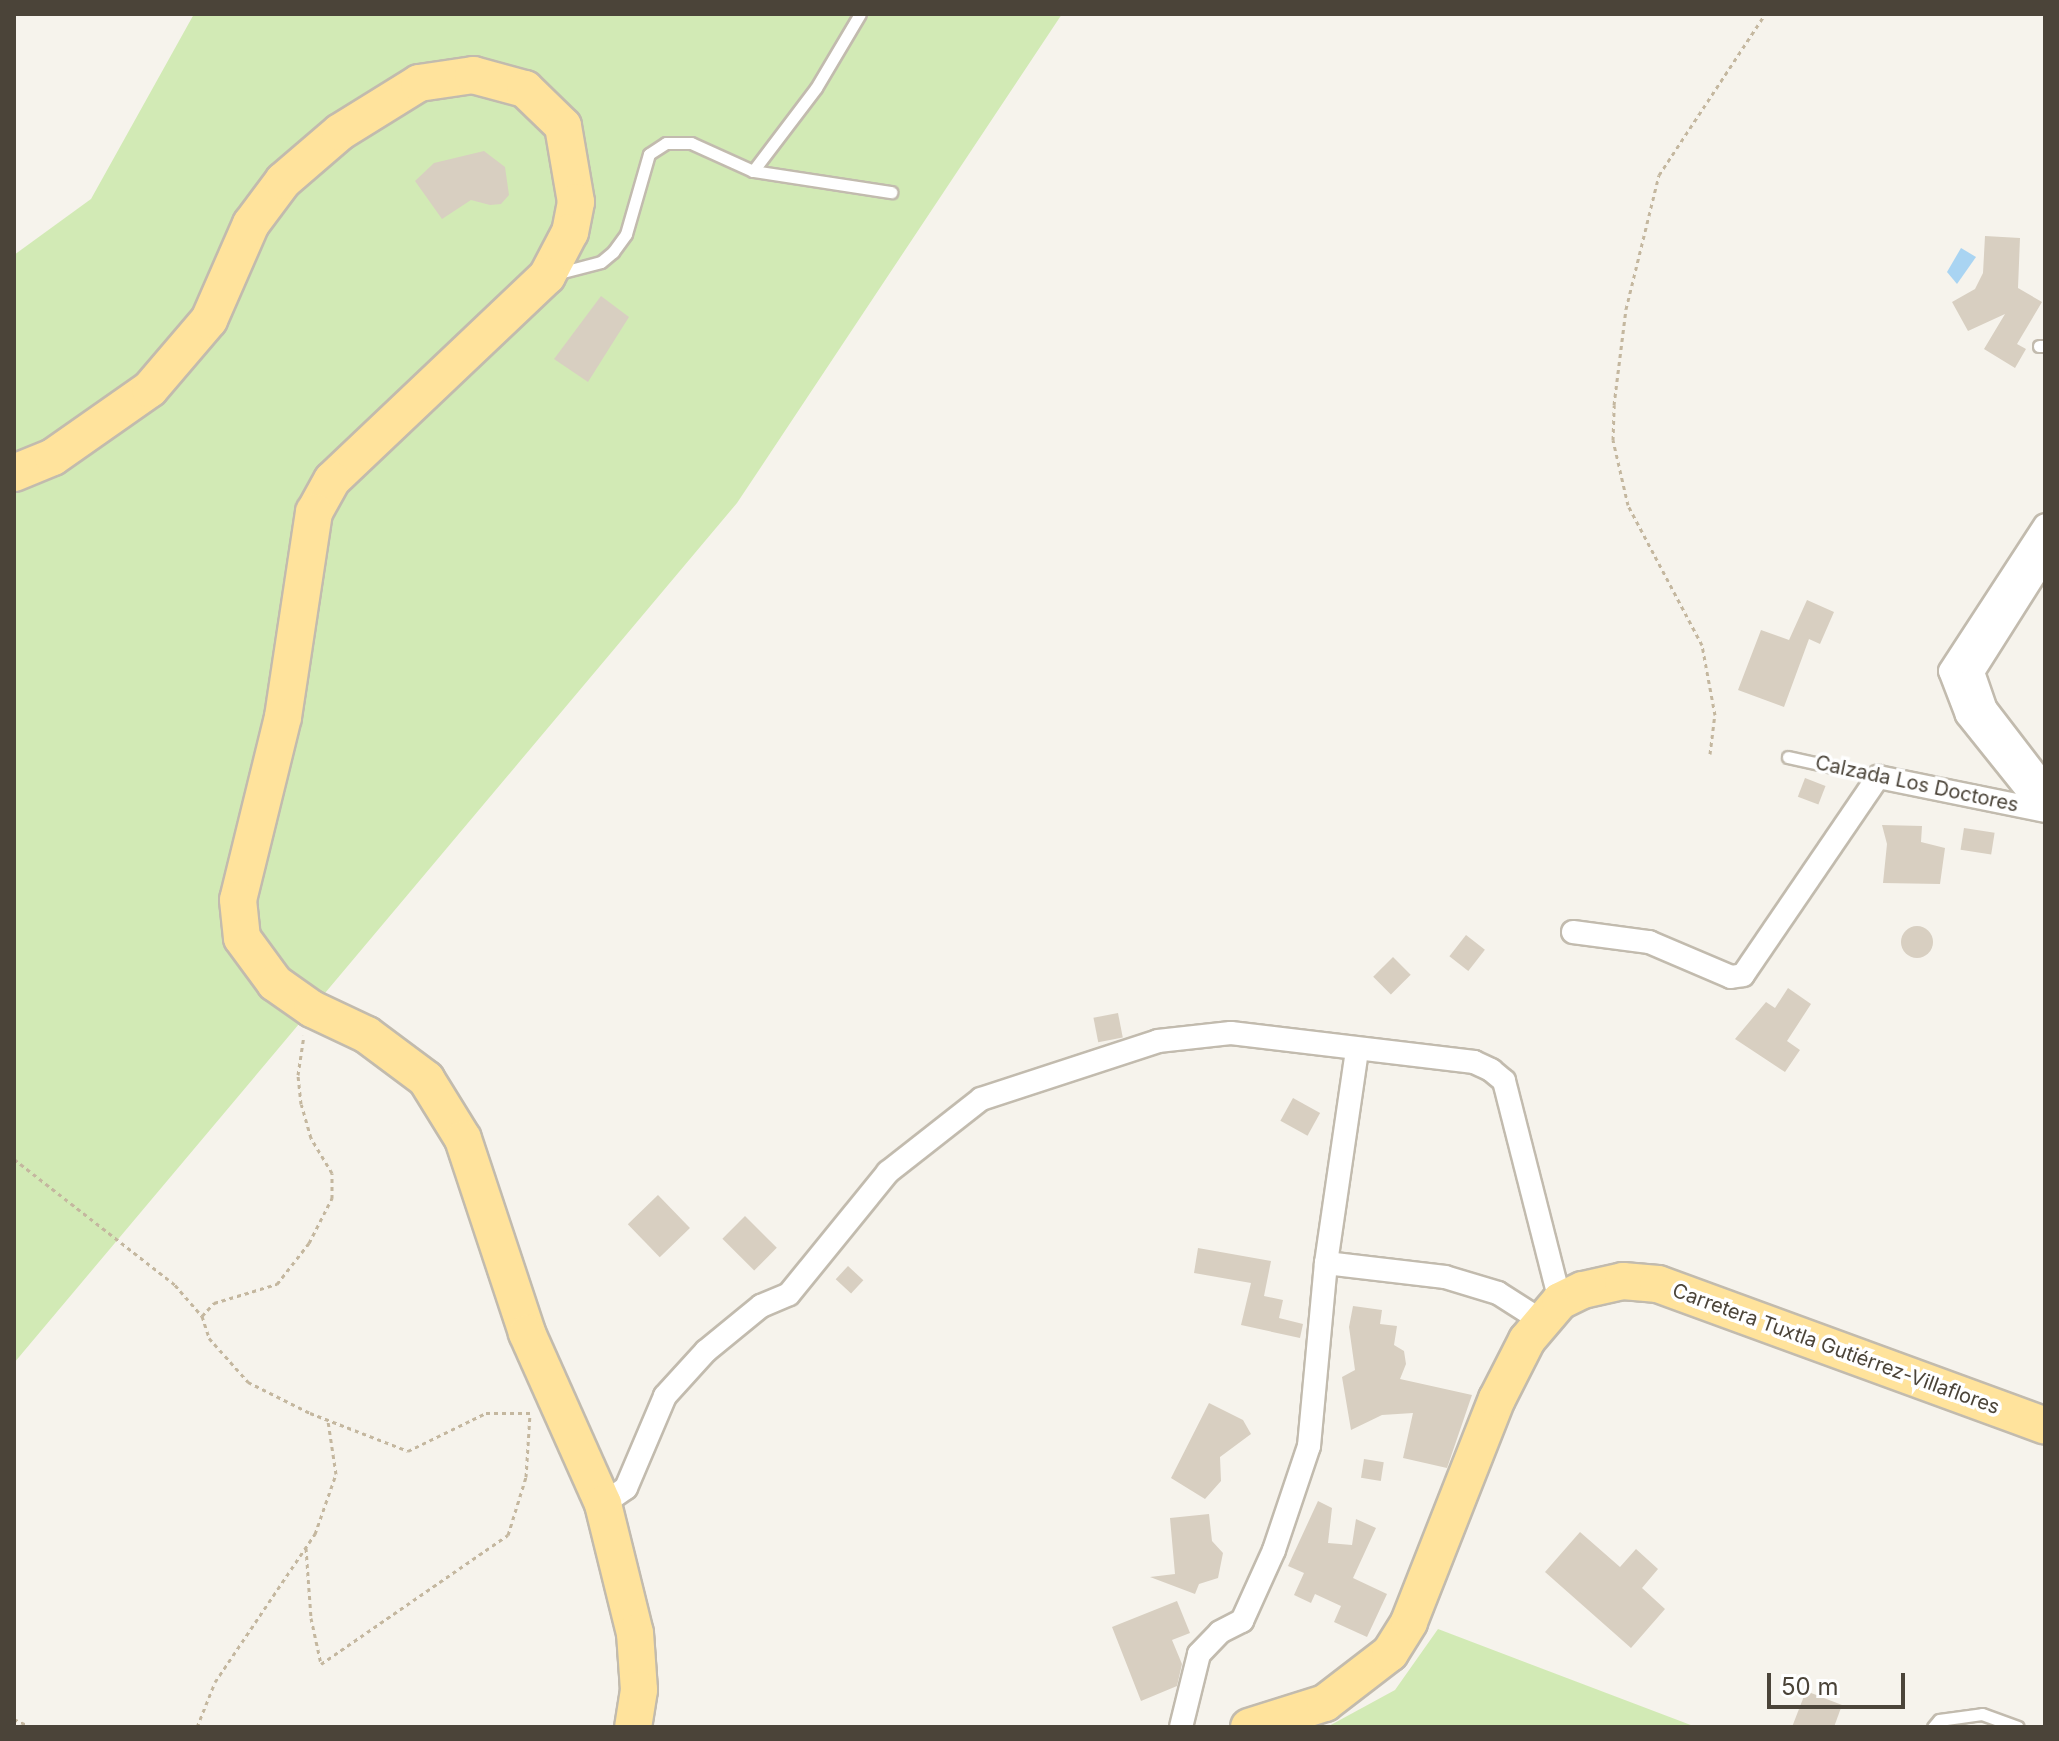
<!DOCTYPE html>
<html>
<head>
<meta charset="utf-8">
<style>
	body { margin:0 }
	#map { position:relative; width:2059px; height:1741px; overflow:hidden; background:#f6f3ec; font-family:Inter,sans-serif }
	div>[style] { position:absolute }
	.green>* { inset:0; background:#d2eab5 }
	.water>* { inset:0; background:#a9d4f2 }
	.building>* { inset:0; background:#d8cfc1; transform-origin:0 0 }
	.round { border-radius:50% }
	.path>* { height:3px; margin-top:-1.5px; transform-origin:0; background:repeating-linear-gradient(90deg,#c4b79f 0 4px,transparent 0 8px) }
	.roads { filter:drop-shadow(2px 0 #c2bbae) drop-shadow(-2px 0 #c2bbae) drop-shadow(0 2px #c2bbae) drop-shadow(0 -2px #c2bbae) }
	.service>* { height:11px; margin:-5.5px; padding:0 5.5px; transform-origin:5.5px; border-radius:5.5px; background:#fff }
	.minor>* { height:22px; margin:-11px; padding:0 11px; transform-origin:11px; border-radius:11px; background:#fff }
	.primary>* { height:36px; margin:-18px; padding:0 18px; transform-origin:18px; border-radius:18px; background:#ffe39c }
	span { translate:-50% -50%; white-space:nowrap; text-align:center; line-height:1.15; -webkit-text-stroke:7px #fff; paint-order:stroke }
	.street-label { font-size:20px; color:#4b4439 }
	.frame { position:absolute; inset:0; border:16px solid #4b4439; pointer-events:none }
	.scale { position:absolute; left:1767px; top:1673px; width:138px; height:36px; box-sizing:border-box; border:4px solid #4b4439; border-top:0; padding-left:10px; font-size:24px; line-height:28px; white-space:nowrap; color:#4b4439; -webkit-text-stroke:6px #fff; paint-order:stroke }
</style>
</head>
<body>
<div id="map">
	<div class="green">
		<div style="clip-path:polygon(194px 14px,1062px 14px,737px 503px,14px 1363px,14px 255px,91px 199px)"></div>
		<div style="clip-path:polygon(1438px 1629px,1696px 1727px,1327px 1727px,1395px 1690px)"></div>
	</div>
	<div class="water">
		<div style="clip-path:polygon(1961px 248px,1976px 257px,1957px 284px,1947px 272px)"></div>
	</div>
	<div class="building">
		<div style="clip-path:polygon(484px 151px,505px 167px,509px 195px,501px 204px,490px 205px,471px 200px,442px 219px,415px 181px,434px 163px)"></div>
		<div style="clip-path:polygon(1985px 236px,2020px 238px,2018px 288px,2042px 302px,2017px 344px,2026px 349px,2015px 368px,1984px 349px,2005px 314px,1968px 331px,1952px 302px,1975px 289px,1983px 273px)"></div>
		<div style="clip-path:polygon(601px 296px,629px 317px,588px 382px,554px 359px)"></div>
		<div style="clip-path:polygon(1807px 600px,1834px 612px,1820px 644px,1809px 639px,1784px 707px,1738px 690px,1761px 630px,1789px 640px)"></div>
		<div style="left:1805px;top:778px;width:22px;height:20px;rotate:21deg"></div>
		<div style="clip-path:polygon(1882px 825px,1922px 826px,1921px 842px,1945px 848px,1940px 884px,1883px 883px,1887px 844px)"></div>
		<div style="left:1964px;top:828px;width:31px;height:22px;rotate:9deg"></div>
		<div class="round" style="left:1901px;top:926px;width:32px;height:32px"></div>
		<div style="left:1466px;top:935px;width:24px;height:27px;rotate:38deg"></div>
		<div style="left:1393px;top:957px;width:25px;height:28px;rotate:45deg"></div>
		<div style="clip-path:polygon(1788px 988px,1811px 1004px,1787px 1041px,1800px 1050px,1785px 1072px,1735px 1039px,1766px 1002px,1775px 1008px)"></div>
		<div style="left:1118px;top:1013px;width:25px;height:25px;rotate:79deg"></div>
		<div style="left:1293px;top:1098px;width:31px;height:26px;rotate:29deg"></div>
		<div style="left:658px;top:1195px;width:46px;height:42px;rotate:46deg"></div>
		<div style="left:745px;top:1216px;width:45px;height:32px;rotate:45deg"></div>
		<div style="clip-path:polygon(1198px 1248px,1271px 1261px,1264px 1296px,1283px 1300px,1279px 1318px,1303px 1324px,1300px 1338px,1241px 1325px,1251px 1283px,1194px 1273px)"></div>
		<div style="left:848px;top:1266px;width:21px;height:18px;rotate:43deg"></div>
		<div style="clip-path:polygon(1353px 1306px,1382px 1310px,1380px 1324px,1397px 1326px,1394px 1345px,1404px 1351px,1406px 1364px,1400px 1379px,1472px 1395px,1447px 1468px,1403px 1458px,1413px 1413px,1382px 1415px,1351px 1430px,1342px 1377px,1355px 1370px,1349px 1327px)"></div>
		<div style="clip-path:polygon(1209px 1403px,1243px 1420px,1251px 1434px,1220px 1457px,1221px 1481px,1205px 1499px,1171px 1478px)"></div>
		<div style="left:1364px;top:1459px;width:20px;height:19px;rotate:9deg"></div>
		<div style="clip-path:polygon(1318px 1501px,1332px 1508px,1328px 1543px,1352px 1545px,1356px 1519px,1376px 1528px,1353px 1578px,1387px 1594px,1367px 1637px,1334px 1622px,1341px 1606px,1315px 1594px,1311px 1603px,1294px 1595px,1304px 1573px,1288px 1566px)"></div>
		<div style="clip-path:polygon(1209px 1514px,1212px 1541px,1223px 1553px,1218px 1578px,1199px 1584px,1195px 1594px,1150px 1577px,1175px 1574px,1170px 1518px)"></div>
		<div style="clip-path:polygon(1580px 1532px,1620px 1567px,1636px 1549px,1658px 1569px,1642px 1588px,1665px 1609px,1631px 1648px,1545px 1572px)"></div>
		<div style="clip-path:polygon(1177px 1601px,1190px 1633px,1172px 1640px,1182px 1664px,1177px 1686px,1141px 1701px,1112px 1627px)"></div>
		<div style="clip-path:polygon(1806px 1691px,1842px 1705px,1834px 1727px,1792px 1727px)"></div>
	</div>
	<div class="path">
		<div style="left:1710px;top:754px;width:39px;rotate:-83deg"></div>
		<div style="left:1715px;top:715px;width:71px;rotate:-100.5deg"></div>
		<div style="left:1702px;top:645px;width:158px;rotate:-117.9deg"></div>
		<div style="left:1628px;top:505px;width:67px;rotate:-103deg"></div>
		<div style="left:1613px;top:440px;width:35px;rotate:-88deg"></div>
		<div style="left:1614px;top:405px;width:97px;rotate:-82.9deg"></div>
		<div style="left:1626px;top:309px;width:138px;rotate:-76.2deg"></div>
		<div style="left:1659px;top:175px;width:193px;rotate:-56.6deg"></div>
		<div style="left:14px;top:1159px;width:204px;rotate:38deg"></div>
		<div style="left:175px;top:1285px;width:41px;rotate:48.9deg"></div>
		<div style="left:202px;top:1316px;width:23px;rotate:72deg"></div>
		<div style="left:209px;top:1338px;width:59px;rotate:48.4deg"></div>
		<div style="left:248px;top:1382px;width:69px;rotate:26.6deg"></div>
		<div style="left:310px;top:1413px;width:105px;rotate:21.2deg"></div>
		<div style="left:408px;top:1451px;width:87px;rotate:-26deg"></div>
		<div style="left:486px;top:1413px;width:46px"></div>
		<div style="left:202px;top:1316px;width:18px;rotate:-47deg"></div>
		<div style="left:214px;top:1303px;width:66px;rotate:-16.8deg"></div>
		<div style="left:277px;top:1284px;width:52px;rotate:-52deg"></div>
		<div style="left:309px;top:1243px;width:51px;rotate:-62.9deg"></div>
		<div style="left:332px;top:1198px;width:25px;rotate:-90deg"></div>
		<div style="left:332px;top:1173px;width:41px;rotate:-121deg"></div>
		<div style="left:311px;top:1138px;width:35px;rotate:-106deg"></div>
		<div style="left:301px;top:1104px;width:29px;rotate:-96deg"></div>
		<div style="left:298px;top:1075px;width:40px;rotate:-81.5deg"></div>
		<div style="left:306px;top:1548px;width:70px;rotate:85.9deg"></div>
		<div style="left:311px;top:1618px;width:47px;rotate:77.7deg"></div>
		<div style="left:321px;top:1664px;width:227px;rotate:-34.6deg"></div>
		<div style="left:508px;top:1535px;width:61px;rotate:-72.8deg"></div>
		<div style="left:526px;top:1477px;width:63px;rotate:-86.4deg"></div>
		<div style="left:14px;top:1719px;width:19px;rotate:25deg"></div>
		<div style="left:197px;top:1727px;width:48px;rotate:-68.2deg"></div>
		<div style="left:215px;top:1682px;width:179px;rotate:-56deg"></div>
		<div style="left:315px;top:1534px;width:64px;rotate:-70.7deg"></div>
		<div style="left:336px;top:1474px;width:54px;rotate:-98.6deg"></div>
	</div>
	<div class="roads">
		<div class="service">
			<div style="left:753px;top:171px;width:104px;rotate:-52.8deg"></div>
			<div style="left:816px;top:88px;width:86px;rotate:-59.3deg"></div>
			<div style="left:559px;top:273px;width:43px;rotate:-14.7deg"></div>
			<div style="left:601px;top:262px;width:16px;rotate:-40deg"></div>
			<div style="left:613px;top:252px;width:22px;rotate:-54deg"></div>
			<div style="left:626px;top:234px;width:83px;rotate:-74deg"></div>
			<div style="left:649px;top:154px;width:20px;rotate:-33deg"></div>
			<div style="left:666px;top:143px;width:25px"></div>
			<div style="left:691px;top:143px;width:68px;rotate:24.3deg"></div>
			<div style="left:753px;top:171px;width:140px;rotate:8.7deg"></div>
			<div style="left:2039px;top:346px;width:6px"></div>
			<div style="left:1788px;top:757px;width:92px;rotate:12.5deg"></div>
			<div style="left:1933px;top:1727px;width:9px;rotate:-49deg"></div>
			<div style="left:1939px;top:1720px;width:43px;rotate:-7.9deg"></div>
			<div style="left:1982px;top:1714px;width:38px;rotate:20deg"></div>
		</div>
		<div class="minor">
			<div style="left:2045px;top:558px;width:135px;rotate:122.3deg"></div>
			<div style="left:1973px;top:672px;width:39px;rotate:71deg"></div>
			<div style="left:1986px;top:709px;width:97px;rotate:52.5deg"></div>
			<div style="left:2043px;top:810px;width:122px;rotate:-128.7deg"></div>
			<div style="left:1967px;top:715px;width:47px;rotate:-111.1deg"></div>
			<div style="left:1950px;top:671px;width:174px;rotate:-56.9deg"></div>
			<div style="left:1573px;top:932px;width:77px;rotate:7.5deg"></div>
			<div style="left:1649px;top:942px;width:89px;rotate:23.1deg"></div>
			<div style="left:1731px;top:977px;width:12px;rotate:-9deg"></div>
			<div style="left:1743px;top:975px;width:240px;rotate:-55.7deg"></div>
			<div style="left:1878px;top:777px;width:170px;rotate:11.5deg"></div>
			<div style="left:1326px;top:1263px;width:120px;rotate:6.7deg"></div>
			<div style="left:1445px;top:1277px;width:55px;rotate:16.8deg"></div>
			<div style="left:1498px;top:1293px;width:52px;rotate:32.5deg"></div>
			<div style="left:603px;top:1504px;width:28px;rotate:-35deg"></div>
			<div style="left:626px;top:1488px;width:100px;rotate:-67deg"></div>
			<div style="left:665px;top:1396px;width:61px;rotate:-47.7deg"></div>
			<div style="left:706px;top:1351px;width:71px;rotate:-39.3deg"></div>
			<div style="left:761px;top:1306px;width:30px;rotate:-23deg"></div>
			<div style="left:789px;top:1294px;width:157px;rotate:-50.9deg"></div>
			<div style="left:888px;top:1172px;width:118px;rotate:-38.1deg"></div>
			<div style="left:981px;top:1099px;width:186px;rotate:-18.1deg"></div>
			<div style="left:1158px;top:1041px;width:73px;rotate:-6.3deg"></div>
			<div style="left:1231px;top:1033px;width:245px;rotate:6.8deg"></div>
			<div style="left:1474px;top:1062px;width:19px;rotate:25deg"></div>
			<div style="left:1491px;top:1070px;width:17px;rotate:40deg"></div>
			<div style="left:1504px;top:1081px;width:227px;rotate:75.7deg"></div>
			<div style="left:1181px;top:1727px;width:75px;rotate:-76.1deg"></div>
			<div style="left:1199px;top:1654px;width:30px;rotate:-46deg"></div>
			<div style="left:1220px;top:1632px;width:25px;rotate:-27deg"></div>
			<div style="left:1242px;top:1621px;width:78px;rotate:-65.7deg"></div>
			<div style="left:1274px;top:1550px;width:110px;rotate:-71.4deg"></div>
			<div style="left:1309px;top:1446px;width:184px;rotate:-84.7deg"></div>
			<div style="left:1326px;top:1263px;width:215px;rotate:-81.7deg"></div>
		</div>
		<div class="primary">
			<div style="left:14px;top:473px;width:42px;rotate:-22.3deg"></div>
			<div style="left:53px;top:457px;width:118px;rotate:-35deg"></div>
			<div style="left:150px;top:389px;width:91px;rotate:-49.5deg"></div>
			<div style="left:209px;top:320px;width:105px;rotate:-66.4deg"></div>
			<div style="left:251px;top:224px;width:54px;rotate:-53.3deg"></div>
			<div style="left:283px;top:181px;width:75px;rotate:-40.7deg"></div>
			<div style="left:340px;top:132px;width:93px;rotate:-31.8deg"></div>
			<div style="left:419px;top:83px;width:55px;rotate:-8.4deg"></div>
			<div style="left:473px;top:75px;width:54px;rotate:15.1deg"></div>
			<div style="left:525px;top:89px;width:53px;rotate:44.2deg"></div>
			<div style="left:563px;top:126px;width:77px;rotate:80.3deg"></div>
			<div style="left:576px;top:202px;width:31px;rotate:101deg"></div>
			<div style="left:570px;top:232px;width:50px;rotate:117.6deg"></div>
			<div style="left:547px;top:276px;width:296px;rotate:136.5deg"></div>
			<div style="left:332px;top:480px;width:37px;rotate:119deg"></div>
			<div style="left:314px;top:512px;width:207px;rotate:98.6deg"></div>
			<div style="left:283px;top:717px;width:188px;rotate:103.8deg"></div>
			<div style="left:238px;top:900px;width:38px;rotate:84deg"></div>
			<div style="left:242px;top:938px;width:56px;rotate:53.7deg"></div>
			<div style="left:275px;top:983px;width:45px;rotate:35.1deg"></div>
			<div style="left:312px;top:1009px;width:61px;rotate:25.3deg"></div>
			<div style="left:367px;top:1035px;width:74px;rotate:36.7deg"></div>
			<div style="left:426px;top:1079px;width:70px;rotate:58.3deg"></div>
			<div style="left:463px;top:1139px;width:204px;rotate:71.7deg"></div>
			<div style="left:527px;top:1333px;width:187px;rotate:66deg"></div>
			<div style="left:603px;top:1504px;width:133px;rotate:76.1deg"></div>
			<div style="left:635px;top:1633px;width:57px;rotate:86deg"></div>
			<div style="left:639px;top:1690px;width:37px;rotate:99deg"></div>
			<div style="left:1249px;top:1727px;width:80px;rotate:-17.5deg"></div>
			<div style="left:1325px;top:1703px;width:82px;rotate:-37.6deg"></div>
			<div style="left:1390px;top:1653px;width:36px;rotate:-58deg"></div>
			<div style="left:1409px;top:1622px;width:240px;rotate:-68.5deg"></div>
			<div style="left:1497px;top:1399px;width:66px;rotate:-63deg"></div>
			<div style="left:1527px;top:1340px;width:51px;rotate:-49.8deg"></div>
			<div style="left:1560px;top:1301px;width:25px;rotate:-26deg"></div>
			<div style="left:1583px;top:1290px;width:41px;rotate:-12.7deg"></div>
			<div style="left:1623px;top:1281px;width:35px;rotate:5deg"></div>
			<div style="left:1658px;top:1284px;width:412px;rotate:20.1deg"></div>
		</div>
	</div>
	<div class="street-label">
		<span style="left:1917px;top:784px;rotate:12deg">Calzada Los Doctores</span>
		<span style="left:1836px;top:1349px;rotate:20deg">Carretera Tuxtla Gutiérrez-Villaflores</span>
	</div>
	<div class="frame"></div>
	<div class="scale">50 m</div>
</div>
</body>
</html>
